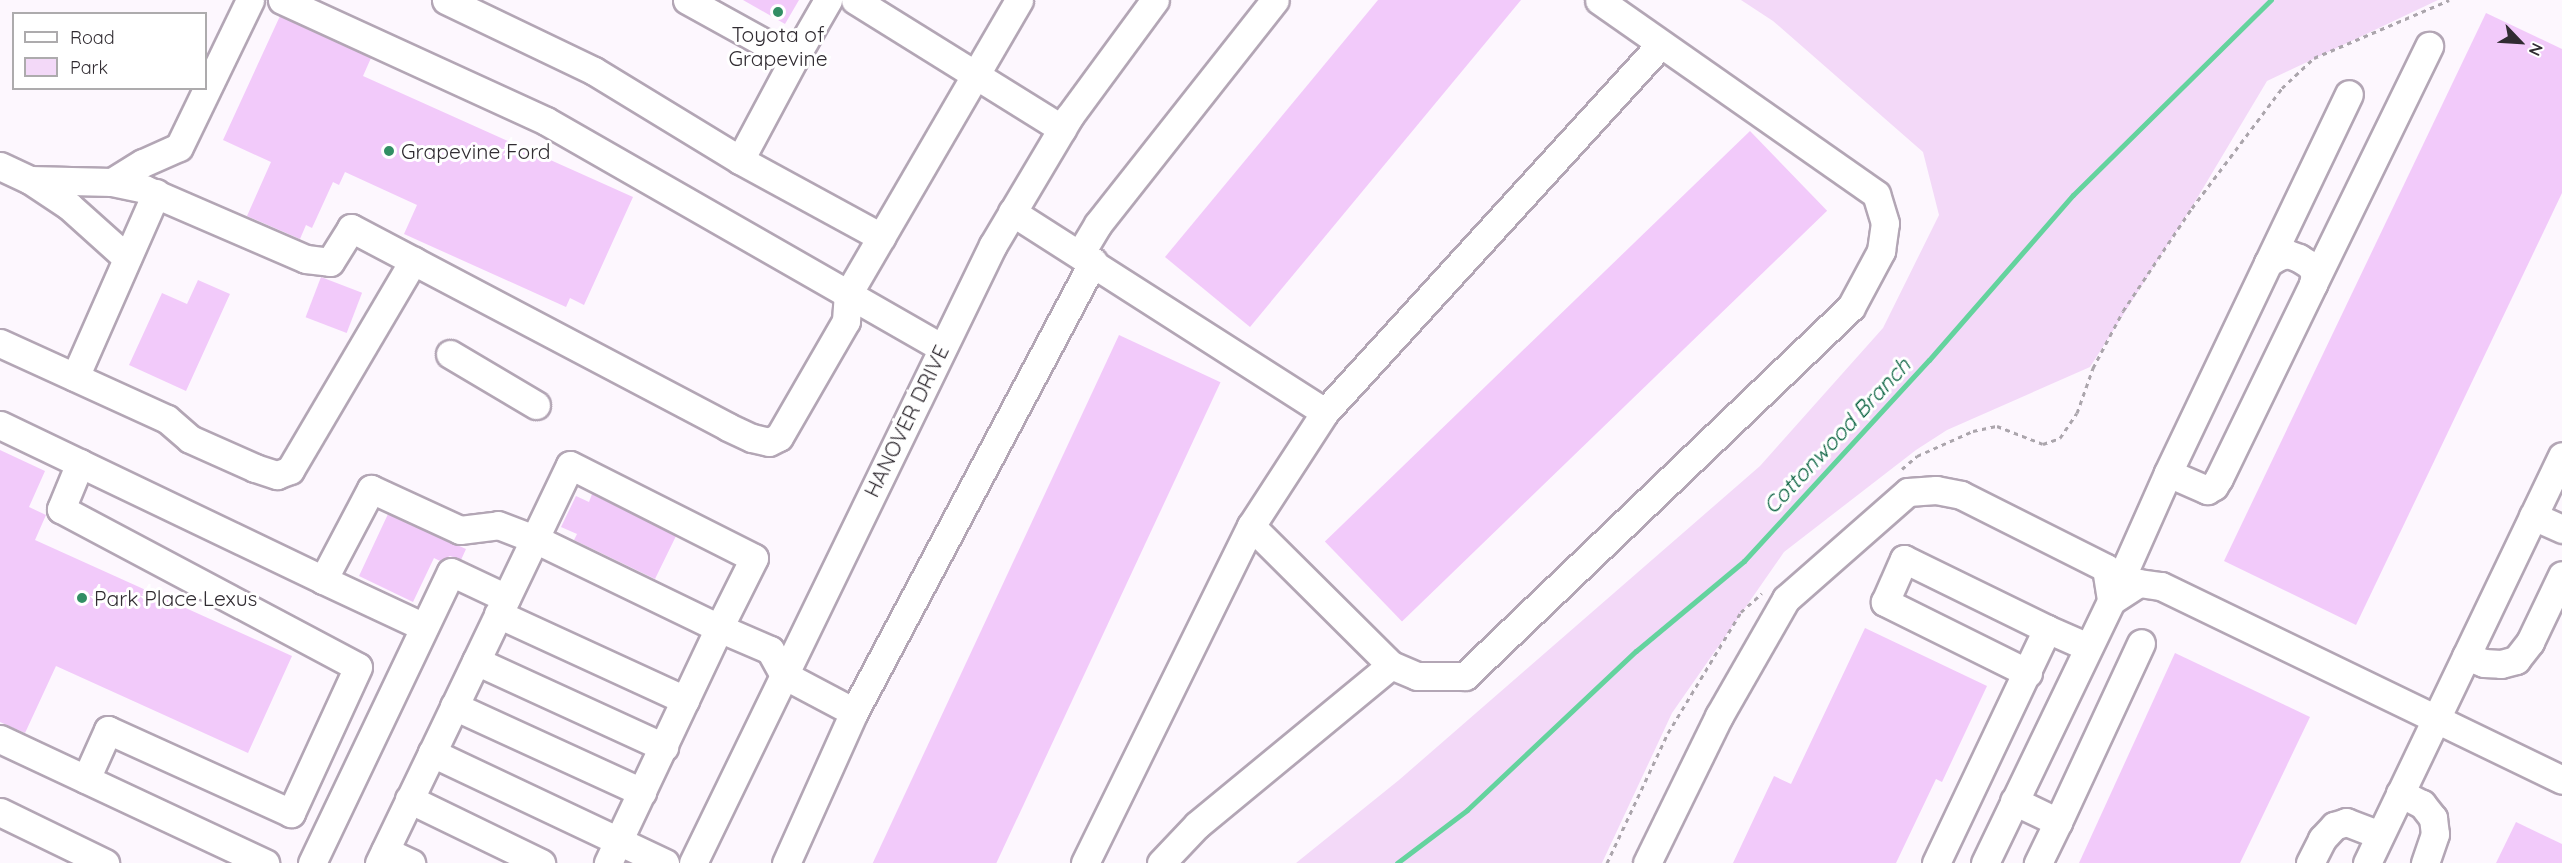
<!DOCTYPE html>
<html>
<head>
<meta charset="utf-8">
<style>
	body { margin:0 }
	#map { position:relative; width:2562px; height:863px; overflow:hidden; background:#fdf7fe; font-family:Quicksand,sans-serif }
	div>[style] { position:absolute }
	.green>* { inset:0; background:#f3d9f8 }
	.stream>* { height:5px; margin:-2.5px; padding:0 2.5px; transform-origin:2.5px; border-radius:2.5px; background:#64d39e }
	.building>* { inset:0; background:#f2cafa; transform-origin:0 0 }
	.path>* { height:3px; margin-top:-1.5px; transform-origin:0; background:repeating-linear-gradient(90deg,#aba5ac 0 4.5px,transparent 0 9px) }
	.roads { filter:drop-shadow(2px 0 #b3a6b5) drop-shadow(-2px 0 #b3a6b5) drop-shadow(0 2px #b3a6b5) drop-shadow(0 -2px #b3a6b5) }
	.minor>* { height:27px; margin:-13.5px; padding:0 13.5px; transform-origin:13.5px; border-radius:13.5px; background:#fff }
	.dots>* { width:16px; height:16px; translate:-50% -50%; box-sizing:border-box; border:3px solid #fff; border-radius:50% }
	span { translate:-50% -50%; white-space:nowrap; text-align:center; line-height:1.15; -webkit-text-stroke:6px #fff; paint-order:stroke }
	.poi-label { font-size:21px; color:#312c32 }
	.left { translate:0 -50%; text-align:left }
	.street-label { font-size:21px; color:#312c32 }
	.water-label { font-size:22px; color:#06603e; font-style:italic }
	.legend { position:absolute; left:12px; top:12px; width:195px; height:78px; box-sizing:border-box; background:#fff; border:2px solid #adabad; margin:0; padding:8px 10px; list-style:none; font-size:18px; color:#312c32 }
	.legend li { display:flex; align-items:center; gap:12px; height:30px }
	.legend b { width:30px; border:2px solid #adabad }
	.north { position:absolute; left:2490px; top:12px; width:60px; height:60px; -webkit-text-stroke:4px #fff; paint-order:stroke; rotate:115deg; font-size:16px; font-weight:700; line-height:24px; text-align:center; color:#312c32 }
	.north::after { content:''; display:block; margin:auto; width:21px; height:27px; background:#312c32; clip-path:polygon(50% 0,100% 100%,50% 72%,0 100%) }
</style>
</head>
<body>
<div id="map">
	<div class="green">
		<div style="clip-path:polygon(1741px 0,2438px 0,2267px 81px,2193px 205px,2090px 367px,1947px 430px,1916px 450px,1784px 552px,1672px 713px,1602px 863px,1296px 863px,1399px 780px,1760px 466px,1883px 328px,1939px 215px,1923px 152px,1773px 21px)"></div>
	</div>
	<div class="stream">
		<div style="left:1397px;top:863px;width:88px;rotate:-37.1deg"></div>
		<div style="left:1467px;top:810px;width:232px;rotate:-43.3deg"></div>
		<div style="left:1636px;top:651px;width:141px;rotate:-39.8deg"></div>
		<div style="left:1744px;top:561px;width:273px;rotate:-47.4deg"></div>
		<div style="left:1929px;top:360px;width:219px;rotate:-48.9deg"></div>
		<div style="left:2073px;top:195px;width:278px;rotate:-44.6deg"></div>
	</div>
	<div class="building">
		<div style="clip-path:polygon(743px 0,799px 0,785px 24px)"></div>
		<div style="clip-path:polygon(1378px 0,1521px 0,1250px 327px,1165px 257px)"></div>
		<div style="clip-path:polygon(2486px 13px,2562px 49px,2562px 193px,2356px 625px,2224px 561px)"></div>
		<div style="clip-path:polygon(280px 16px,371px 58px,363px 76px,633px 197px,584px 305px,570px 298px,566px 307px,404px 234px,417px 205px,345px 172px,339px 185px,333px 182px,312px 228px,306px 225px,300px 239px,247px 216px,271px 162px,223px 140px)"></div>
		<div style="left:1750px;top:131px;width:111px;height:591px;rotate:46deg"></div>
		<div style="left:321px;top:277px;width:44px;height:43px;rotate:21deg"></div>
		<div style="clip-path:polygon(198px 280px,230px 294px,186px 391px,129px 365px,162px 293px,187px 304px)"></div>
		<div style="left:1119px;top:335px;width:112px;height:585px;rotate:25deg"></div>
		<div style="clip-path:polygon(0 450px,45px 471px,29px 507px,46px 515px,35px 540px,292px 656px,248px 753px,56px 666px,25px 733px,0 722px)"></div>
		<div style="clip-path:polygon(592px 494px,676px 536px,655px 579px,574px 540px,577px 534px,561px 527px,576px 496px,589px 502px)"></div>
		<div style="clip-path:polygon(388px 514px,466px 549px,461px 560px,450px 556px,440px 561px,434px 558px,413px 602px,359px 576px)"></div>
		<div style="clip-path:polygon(1865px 628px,1987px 686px,1942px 782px,1936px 779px,1896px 863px,1733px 863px,1774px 776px,1791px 784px)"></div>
		<div style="clip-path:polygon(2175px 653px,2310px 717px,2240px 863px,2079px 863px)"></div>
		<div style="clip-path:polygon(2516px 822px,2562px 844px,2562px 863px,2496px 863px)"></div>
	</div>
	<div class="path">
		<div style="left:1902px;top:469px;width:20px;rotate:-41deg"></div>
		<div style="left:1917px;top:456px;width:61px;rotate:-24.1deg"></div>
		<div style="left:1973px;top:431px;width:25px;rotate:-12deg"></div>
		<div style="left:1997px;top:426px;width:49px;rotate:21.4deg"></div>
		<div style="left:2043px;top:444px;width:18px;rotate:-19deg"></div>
		<div style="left:2060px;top:438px;width:30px;rotate:-56deg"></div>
		<div style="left:2077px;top:413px;width:48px;rotate:-70.4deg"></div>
		<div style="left:2093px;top:368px;width:64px;rotate:-62.2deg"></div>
		<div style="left:2123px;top:311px;width:124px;rotate:-56.2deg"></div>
		<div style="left:2192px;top:208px;width:150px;rotate:-53.1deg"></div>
		<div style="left:2282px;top:88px;width:44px;rotate:-43.2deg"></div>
		<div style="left:2314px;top:58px;width:147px;rotate:-23.2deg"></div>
		<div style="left:1607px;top:863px;width:144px;rotate:-64.9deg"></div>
		<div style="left:1668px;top:733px;width:141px;rotate:-58.9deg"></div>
		<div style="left:1741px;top:612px;width:28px;rotate:-42deg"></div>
	</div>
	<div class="roads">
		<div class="minor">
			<div style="left:282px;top:0;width:290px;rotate:24.6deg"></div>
			<div style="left:546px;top:121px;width:455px;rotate:29.8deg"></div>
			<div style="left:446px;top:0;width:164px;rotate:25.6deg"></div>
			<div style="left:594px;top:71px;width:171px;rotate:31.4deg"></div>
			<div style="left:740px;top:160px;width:115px;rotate:-61.9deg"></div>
			<div style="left:687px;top:0;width:122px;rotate:28.9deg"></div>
			<div style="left:794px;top:59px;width:68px;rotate:-60deg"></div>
			<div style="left:855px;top:0;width:244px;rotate:31.9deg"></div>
			<div style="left:740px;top:160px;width:161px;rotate:28.6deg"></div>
			<div style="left:0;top:166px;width:33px;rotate:25deg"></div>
			<div style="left:30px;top:180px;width:82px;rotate:1.4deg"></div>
			<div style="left:112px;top:182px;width:33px;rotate:12deg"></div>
			<div style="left:144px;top:189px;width:176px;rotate:23.4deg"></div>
			<div style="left:306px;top:259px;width:24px;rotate:7deg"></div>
			<div style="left:330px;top:262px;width:40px;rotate:-58deg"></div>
			<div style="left:351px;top:228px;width:426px;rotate:27.8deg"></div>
			<div style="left:728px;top:427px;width:26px;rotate:25deg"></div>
			<div style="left:752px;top:438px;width:17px;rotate:13deg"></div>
			<div style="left:769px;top:442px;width:11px;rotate:-27deg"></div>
			<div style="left:779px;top:437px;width:134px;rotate:-60deg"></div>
			<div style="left:846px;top:321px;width:27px;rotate:-86deg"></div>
			<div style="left:848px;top:294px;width:340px;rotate:-59.8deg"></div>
			<div style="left:30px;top:180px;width:47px;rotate:33.7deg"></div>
			<div style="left:69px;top:206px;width:78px;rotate:41.9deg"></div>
			<div style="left:112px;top:182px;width:36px;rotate:-32deg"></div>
			<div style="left:143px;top:163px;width:39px;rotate:-24deg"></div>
			<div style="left:179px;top:147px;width:163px;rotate:-64.2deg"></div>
			<div style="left:1012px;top:212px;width:371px;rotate:32.6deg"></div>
			<div style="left:1325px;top:412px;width:136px;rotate:123deg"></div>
			<div style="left:1251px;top:526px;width:197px;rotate:44.8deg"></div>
			<div style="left:1080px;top:254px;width:35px;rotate:-59deg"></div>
			<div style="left:1098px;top:224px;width:285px;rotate:-51.7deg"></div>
			<div style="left:2268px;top:263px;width:187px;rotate:-64.4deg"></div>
			<div style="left:2313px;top:284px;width:265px;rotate:-64deg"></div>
			<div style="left:0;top:343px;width:183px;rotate:24.5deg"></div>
			<div style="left:167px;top:419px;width:30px;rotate:41deg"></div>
			<div style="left:190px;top:439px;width:71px;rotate:24deg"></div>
			<div style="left:255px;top:468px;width:23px;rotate:18deg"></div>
			<div style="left:277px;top:475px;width:14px;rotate:-21deg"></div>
			<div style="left:290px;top:470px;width:243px;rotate:-59.5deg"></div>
			<div style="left:450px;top:354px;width:100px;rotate:30.7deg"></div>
			<div style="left:75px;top:377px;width:201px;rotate:-66.2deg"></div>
			<div style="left:1325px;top:412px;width:498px;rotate:-47.6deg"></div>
			<div style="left:0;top:425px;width:358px;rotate:25.6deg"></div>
			<div style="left:80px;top:463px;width:50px;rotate:112.4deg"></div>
			<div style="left:61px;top:509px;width:336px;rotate:28deg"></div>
			<div style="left:358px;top:667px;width:161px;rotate:114.7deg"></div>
			<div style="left:291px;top:813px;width:201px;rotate:-155.6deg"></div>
			<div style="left:108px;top:730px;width:54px;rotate:114.2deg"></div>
			<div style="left:2533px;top:516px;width:32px;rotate:24deg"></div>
			<div style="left:2111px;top:601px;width:140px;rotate:-66deg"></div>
			<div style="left:2168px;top:473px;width:43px;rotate:23.6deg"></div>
			<div style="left:2207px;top:490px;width:8px;rotate:-30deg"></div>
			<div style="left:2214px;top:486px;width:9px;rotate:-58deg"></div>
			<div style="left:2219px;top:478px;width:216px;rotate:-64.1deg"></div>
			<div style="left:2313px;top:284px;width:10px;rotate:-79deg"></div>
			<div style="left:2315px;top:274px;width:10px;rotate:-119deg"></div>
			<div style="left:2310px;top:265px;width:13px;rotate:-148deg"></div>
			<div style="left:2299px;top:258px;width:12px;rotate:-160deg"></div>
			<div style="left:2288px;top:254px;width:9px;rotate:167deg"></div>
			<div style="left:2279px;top:256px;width:13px;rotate:148deg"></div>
			<div style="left:2268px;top:263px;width:233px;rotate:115.5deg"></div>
			<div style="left:498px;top:614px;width:206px;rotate:24.7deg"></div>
			<div style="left:424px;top:627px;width:111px;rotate:-155deg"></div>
			<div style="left:323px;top:580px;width:103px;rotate:-62.2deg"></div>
			<div style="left:371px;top:489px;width:98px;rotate:24.7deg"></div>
			<div style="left:460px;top:530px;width:38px;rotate:-7deg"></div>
			<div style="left:498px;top:525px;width:40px;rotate:21deg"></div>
			<div style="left:535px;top:539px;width:204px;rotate:25.8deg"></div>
			<div style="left:719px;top:628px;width:260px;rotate:115.3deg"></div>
			<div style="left:2466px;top:656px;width:19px;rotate:21deg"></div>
			<div style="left:2484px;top:663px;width:17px;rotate:3deg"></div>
			<div style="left:2501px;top:664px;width:16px;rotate:-15deg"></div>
			<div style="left:2516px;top:660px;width:23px;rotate:-52deg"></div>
			<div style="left:2530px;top:642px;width:74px;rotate:-64.5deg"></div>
			<div style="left:476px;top:661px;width:207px;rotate:24.6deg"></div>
			<div style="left:2028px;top:673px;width:160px;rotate:-153.6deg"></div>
			<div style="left:1885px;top:602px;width:47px;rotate:-66.2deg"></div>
			<div style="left:1904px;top:559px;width:159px;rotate:26.1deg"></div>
			<div style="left:454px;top:706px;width:207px;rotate:24.6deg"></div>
			<div style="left:854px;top:712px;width:510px;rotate:-62.03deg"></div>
			<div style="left:0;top:739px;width:293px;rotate:25.1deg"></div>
			<div style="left:2400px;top:793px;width:25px;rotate:27deg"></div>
			<div style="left:2422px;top:804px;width:18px;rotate:52deg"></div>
			<div style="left:2433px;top:818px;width:16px;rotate:83deg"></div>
			<div style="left:2435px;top:834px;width:31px;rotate:109deg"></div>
			<div style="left:409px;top:799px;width:147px;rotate:25.9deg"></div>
			<div style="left:2014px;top:801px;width:49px;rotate:25.5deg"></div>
			<div style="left:2058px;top:822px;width:46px;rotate:116deg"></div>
			<div style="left:0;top:812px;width:117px;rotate:25.9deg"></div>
			<div style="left:2058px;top:822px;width:197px;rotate:-65.1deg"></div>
			<div style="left:385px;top:851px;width:29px;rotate:25deg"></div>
			<div style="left:312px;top:863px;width:322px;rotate:-64.5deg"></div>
			<div style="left:451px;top:572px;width:61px;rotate:25.3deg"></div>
			<div style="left:379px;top:863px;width:122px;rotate:-64.3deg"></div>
			<div style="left:665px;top:863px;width:258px;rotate:-154.7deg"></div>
			<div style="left:432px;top:753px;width:319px;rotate:-64.4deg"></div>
			<div style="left:570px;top:465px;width:206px;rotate:26.8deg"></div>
			<div style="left:754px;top:558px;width:78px;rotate:116.6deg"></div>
			<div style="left:719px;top:628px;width:56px;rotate:23.3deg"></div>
			<div style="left:770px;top:650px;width:29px;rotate:61deg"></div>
			<div style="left:784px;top:675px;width:79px;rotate:27.9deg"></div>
			<div style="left:854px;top:712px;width:166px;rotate:114.2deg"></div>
			<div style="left:693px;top:863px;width:687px;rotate:-64.11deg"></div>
			<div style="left:993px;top:245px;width:149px;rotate:-59.3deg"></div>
			<div style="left:1069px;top:117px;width:145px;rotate:-53.7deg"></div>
			<div style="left:1085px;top:863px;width:376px;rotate:-63.8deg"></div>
			<div style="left:1161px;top:863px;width:52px;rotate:-46.5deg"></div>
			<div style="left:1197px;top:825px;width:251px;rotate:-39.5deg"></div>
			<div style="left:1391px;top:665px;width:28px;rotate:23deg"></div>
			<div style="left:1417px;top:676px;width:48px"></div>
			<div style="left:1465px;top:676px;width:534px;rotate:-43.71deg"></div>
			<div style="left:1851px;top:307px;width:64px;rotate:-61.8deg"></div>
			<div style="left:1881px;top:251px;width:28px;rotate:-82deg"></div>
			<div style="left:1885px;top:223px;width:30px;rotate:-107deg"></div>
			<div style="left:1876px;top:194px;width:338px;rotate:-145deg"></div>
			<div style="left:1647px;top:863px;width:164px;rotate:-63.9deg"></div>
			<div style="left:1719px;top:716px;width:135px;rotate:-60.2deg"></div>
			<div style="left:1786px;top:599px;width:162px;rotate:-41.3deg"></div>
			<div style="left:1908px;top:492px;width:28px;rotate:-4deg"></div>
			<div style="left:1936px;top:490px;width:25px;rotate:11deg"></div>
			<div style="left:1961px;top:495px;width:162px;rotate:26.7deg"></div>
			<div style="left:2106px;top:568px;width:33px;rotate:81deg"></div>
			<div style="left:1936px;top:863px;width:259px;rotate:-64.6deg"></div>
			<div style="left:2047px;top:629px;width:45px;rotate:23.7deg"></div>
			<div style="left:1985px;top:863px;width:291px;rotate:-64.3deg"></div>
			<div style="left:2111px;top:601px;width:33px;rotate:-33deg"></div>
			<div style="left:2139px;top:583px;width:22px;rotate:8deg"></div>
			<div style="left:2161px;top:586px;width:445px;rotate:25.8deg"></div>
			<div style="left:2310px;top:863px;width:27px;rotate:-63deg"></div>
			<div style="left:2322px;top:839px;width:18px;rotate:-47deg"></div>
			<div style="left:2334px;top:826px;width:13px;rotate:-18deg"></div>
			<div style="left:2346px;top:822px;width:36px;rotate:21deg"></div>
			<div style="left:2367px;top:863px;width:451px;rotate:-64.4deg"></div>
		</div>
	</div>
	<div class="dots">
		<div style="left:778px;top:12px;background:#328e64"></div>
		<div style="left:389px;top:151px;background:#328e64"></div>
		<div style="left:82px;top:598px;background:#328e64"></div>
	</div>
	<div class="poi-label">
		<span style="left:778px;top:46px">Toyota of<br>Grapevine</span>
		<span class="left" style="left:401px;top:151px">Grapevine Ford</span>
		<span class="left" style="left:94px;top:598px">Park Place Lexus</span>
	</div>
	<div class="street-label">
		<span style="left:906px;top:421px;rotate:-64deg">HANOVER DRIVE</span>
	</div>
	<div class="water-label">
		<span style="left:1837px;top:436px;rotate:-47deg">Cottonwood Branch</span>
	</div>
	<ul class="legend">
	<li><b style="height:8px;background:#fff"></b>Road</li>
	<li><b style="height:16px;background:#f3d9f8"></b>Park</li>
	</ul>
	<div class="north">N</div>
</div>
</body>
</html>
